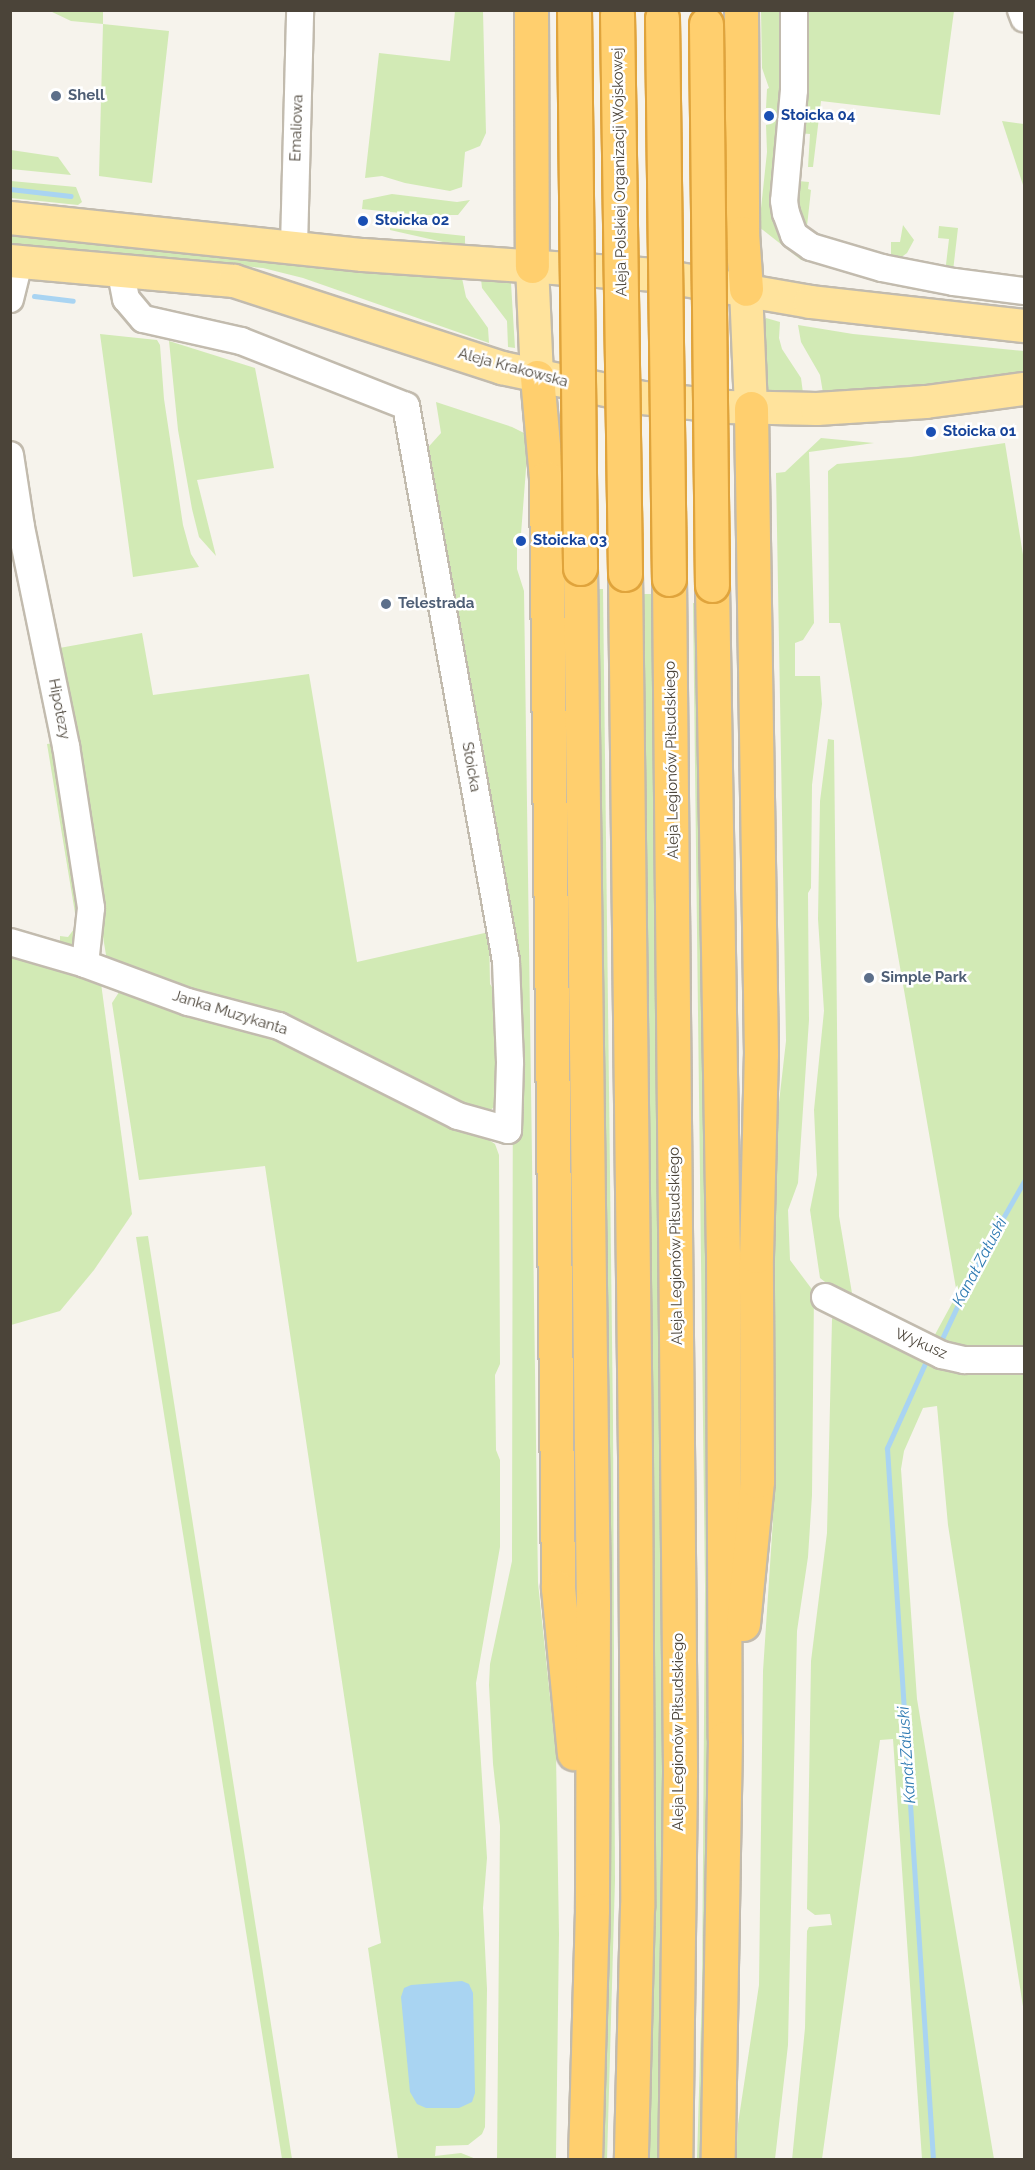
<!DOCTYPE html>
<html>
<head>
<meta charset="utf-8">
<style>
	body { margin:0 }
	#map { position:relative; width:1035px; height:2170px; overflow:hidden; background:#f6f3ec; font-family:Raleway,sans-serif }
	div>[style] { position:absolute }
	.green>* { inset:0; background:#d2eab5 }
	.water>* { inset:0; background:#a9d4f2 }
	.stream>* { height:5px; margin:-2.5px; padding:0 2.5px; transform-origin:2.5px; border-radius:2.5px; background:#a9d4f2 }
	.roads { filter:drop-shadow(2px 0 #c2bbae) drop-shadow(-2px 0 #c2bbae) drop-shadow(0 2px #c2bbae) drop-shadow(0 -2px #c2bbae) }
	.minor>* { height:26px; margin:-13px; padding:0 13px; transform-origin:13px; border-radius:13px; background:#fff }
	.major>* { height:32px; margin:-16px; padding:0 16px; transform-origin:16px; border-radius:16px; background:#ffe39c }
	.highway>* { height:33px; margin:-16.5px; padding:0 16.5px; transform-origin:16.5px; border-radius:16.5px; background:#ffcf6e }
	.bridges { filter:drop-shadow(2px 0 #e0a43c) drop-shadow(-2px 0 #e0a43c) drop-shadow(0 2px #e0a43c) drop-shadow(0 -2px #e0a43c) }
	.highway-bridge>* { height:33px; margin:-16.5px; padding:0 16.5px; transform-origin:16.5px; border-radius:16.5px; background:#ffcf6e }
	.dots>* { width:16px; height:16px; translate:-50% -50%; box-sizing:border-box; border:3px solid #fff; border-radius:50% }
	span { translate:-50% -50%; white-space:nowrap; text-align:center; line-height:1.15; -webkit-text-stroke:5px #fff; paint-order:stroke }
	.service-label { font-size:15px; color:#4e5e75; font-weight:700 }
	.left { translate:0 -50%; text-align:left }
	.transit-label { font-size:15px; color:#164399; font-weight:700 }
	.street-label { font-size:15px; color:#4b4439 }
	.water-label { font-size:16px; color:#2e7ab2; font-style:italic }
	.frame { position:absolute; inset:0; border:12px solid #4b4439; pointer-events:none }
</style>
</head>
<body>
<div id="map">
	<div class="green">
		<div style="clip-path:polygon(50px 11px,103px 11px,103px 24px,169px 31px,152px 183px,99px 176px,103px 24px,71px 21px)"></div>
		<div style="clip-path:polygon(455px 11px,483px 11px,486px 133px,480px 146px,465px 152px,462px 187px,450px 191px,405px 183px,382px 176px,365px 178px,379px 53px,450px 61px)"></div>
		<div style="clip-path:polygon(761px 11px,787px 11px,777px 204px,840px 266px,801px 260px,759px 227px,767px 152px,766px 125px,771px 124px,771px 108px,766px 108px,767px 89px,769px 88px,762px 68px)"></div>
		<div style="clip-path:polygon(801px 11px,954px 11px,940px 115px,821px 101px,813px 167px,808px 167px,810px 134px,797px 133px)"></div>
		<div style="clip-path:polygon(1002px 121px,1024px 124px,1024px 188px)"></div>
		<div style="clip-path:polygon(11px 150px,58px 157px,71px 175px,11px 169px)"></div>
		<div style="clip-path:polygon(11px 181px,76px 187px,82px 202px,78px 205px,11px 198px)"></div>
		<div style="clip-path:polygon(798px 181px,809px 182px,808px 189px,811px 190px,806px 235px,792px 203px)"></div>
		<div style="clip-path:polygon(392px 194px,457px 202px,470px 200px,458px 215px,420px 215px,362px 209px,363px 200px)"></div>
		<div style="clip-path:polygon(903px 225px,914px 240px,907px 253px,899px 259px,891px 254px,891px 242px,900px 242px)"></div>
		<div style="clip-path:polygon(939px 226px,958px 228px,953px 271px,945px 273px,949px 239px,938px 238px)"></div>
		<div style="clip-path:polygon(390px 228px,465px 236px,465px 247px,390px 230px)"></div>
		<div style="clip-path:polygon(10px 229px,462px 278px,466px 297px,488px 328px,489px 343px,303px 278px,263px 268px,11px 245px)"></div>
		<div style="clip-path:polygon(481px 279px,511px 283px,515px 348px,508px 347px,507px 321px,482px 288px)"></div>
		<div style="clip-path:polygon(766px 318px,780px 322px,779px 338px,782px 349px,801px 378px,803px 393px,772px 393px,767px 390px,764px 321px)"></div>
		<div style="clip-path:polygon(798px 325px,853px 334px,1024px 351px,1024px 373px,891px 389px,823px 393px,820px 375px,801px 342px)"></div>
		<div style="clip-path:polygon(100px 334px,157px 340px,160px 345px,164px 399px,183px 525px,191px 554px,199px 567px,133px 577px)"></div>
		<div style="clip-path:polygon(169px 341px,255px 368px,274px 468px,197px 480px,216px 556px,199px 537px,192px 509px,178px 430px)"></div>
		<div style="clip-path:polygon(436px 402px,512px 427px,524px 433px,528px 443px,521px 534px,517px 534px,517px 569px,524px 591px,538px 1583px,556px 1754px,559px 1934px,556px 2159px,497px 2159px,500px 1826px,493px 1764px,489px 1685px,490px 1664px,512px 1561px,513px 1012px,520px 987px,504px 865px,488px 811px,423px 453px,441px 433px)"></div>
		<div style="clip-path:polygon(821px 438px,874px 443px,809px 452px,814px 623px,803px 640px,795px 643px,795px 676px,820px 676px,822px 704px,812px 785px,811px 888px,808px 893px,809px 1020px,798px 1183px,788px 1210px,790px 1260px,814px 1292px,812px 1495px,808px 1557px,797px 1631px,788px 2045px,775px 2159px,736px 2160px,738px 2124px,759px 1985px,763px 1671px,773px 1520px,773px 1155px,786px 1041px,776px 473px,785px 472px)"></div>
		<div style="clip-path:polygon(1005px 443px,1024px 561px,1024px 1349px,964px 1348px,931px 1342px,957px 1294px,840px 623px,829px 623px,828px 471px,837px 464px,911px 457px)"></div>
		<div style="clip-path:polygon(594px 589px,603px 589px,613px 1422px,615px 1880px,607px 2160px,597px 2159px)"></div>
		<div style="clip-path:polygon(641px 594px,652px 594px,662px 1317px,664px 1855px,657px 2160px,646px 2159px,652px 1855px,650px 1317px)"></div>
		<div style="clip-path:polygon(693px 603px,701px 603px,713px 1587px,705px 2160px,697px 2159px,702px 1989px,705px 1587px)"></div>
		<div style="clip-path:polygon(142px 633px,153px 695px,309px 674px,357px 962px,489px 932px,490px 984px,503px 1004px,497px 1105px,489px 1111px,479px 1113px,107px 961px,76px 774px,83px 763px,74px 713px,64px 708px,54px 649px)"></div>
		<div style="clip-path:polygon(828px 739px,834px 740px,839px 1216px,854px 1305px,820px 1278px,810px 1210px,817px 1175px,814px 1110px,824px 1011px,818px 919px,820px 801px)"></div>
		<div style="clip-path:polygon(55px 743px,87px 922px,75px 943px,62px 948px,60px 948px,60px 936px,68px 937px,77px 925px,47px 744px)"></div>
		<div style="clip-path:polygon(11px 956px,101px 983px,132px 1214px,94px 1270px,60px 1311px,11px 1325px)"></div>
		<div style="clip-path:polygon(121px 989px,297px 1040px,484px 1137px,495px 1144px,499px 1155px,500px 1364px,495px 1375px,496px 1450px,500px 1460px,500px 1547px,476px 1683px,487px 1858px,483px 1908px,487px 1989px,485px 2127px,482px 2134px,468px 2145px,436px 2146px,435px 2156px,461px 2153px,476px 2159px,398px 2159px,368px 1948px,381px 1943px,265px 1166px,139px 1180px,112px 1003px)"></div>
		<div style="clip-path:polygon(148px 1236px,292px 2159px,282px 2159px,136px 1237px)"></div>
		<div style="clip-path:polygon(835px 1312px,1024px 1371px,1024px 2013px,948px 1525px,937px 1406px,923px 1408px,904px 1451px,901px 1469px,917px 1699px,994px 2159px,922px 2159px,893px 1739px,880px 1740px,822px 2159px,792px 2160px,805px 2028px,807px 1931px,809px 1927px,832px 1925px,830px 1914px,815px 1915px,807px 1909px,811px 1661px,827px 1533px,832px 1319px)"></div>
	</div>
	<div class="water">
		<div style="clip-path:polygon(462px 1981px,469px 1984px,473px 1993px,475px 2093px,472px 2102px,459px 2108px,426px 2108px,417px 2104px,410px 2092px,401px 1997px,404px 1988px,411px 1985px)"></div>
	</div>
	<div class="stream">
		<div style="left:10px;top:189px;width:61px;rotate:6.5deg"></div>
		<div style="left:34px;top:296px;width:39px;rotate:7deg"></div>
		<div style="left:939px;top:1345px;width:94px;rotate:-64.8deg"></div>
		<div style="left:979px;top:1260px;width:91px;rotate:-60.3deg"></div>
		<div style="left:927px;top:1359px;width:98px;rotate:114.2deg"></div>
		<div style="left:887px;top:1448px;width:713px;rotate:86.3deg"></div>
	</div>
	<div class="roads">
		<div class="minor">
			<div style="left:794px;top:10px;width:80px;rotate:90deg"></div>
			<div style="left:794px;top:90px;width:111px;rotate:95.1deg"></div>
			<div style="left:784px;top:201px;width:12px;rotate:81deg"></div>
			<div style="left:786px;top:213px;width:23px;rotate:70deg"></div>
			<div style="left:794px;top:235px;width:21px;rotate:35deg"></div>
			<div style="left:811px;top:247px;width:74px;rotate:16.5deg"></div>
			<div style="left:882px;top:268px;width:73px;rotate:11deg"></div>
			<div style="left:954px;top:282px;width:71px;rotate:7.3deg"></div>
			<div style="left:1021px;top:10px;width:9px;rotate:69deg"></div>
			<div style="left:294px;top:246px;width:236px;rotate:-88.5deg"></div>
			<div style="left:10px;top:299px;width:37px;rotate:-76deg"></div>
			<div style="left:10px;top:455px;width:73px;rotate:81.3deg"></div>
			<div style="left:21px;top:527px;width:224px;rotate:78.4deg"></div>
			<div style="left:66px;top:746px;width:164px;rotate:81.2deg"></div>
			<div style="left:91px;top:908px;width:56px;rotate:96.1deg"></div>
			<div style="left:10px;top:942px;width:78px;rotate:16.3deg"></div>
			<div style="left:85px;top:964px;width:110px;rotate:20.3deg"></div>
			<div style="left:188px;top:1002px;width:94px;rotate:14.8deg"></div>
			<div style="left:279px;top:1026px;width:200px;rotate:26.7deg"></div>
			<div style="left:458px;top:1116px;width:52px;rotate:15.6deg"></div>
			<div style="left:508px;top:1130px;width:68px;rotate:-88.3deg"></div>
			<div style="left:510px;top:1062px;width:101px;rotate:-92.3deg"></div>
			<div style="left:506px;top:961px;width:564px;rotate:-100.21deg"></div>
			<div style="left:406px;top:406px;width:177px;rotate:-158.5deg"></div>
			<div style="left:241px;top:341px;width:100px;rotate:-167.3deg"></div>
			<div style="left:143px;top:319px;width:26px;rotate:-130deg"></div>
			<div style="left:126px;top:299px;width:26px;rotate:-101deg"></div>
			<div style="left:825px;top:1297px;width:131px;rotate:26.4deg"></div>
			<div style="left:942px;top:1355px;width:23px;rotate:13deg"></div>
			<div style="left:964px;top:1360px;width:60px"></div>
		</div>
		<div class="major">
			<div style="left:10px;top:218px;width:355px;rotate:6deg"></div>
			<div style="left:363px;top:255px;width:294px;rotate:3.9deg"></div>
			<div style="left:656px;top:275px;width:156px;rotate:9.9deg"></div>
			<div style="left:810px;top:302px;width:215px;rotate:6.4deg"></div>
			<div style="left:10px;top:261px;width:225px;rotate:5.1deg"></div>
			<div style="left:234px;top:281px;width:282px;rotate:18deg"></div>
			<div style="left:502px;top:368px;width:144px;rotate:12deg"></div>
			<div style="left:643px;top:398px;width:85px;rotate:6deg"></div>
			<div style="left:728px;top:407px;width:89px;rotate:1.3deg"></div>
			<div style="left:817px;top:409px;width:109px;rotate:-3.7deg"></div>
			<div style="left:926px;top:402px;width:99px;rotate:-7.6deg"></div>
			<div style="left:532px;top:266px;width:111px;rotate:87.4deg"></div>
			<div style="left:746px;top:289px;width:119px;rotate:87.6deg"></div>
		</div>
		<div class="highway">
			<div style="left:531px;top:10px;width:256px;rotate:89.8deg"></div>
			<div style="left:741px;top:10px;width:223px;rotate:89.7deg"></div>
			<div style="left:742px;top:233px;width:56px;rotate:85.9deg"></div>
			<div style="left:537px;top:377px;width:101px;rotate:84.9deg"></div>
			<div style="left:546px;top:478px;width:1110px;rotate:89.38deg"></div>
			<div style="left:558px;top:1588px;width:166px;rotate:84.5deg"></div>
			<div style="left:580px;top:568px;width:1037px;rotate:89.28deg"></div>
			<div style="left:593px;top:1605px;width:305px;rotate:90.2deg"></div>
			<div style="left:592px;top:1910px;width:250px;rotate:91.6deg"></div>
			<div style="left:625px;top:574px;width:884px;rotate:89.35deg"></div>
			<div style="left:635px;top:1458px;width:449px;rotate:89.7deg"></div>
			<div style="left:637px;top:1907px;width:253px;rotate:91.4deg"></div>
			<div style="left:669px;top:579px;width:1194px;rotate:89.47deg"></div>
			<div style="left:680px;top:1773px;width:387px;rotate:90.7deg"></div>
			<div style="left:712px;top:585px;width:668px;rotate:89.06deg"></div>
			<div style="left:723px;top:1253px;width:485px;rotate:89.8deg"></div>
			<div style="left:725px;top:1738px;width:422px;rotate:91deg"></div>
			<div style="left:743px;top:1624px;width:144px;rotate:-84.4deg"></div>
			<div style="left:757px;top:1481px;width:225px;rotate:-90.3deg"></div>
			<div style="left:756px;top:1256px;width:202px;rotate:-88.6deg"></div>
			<div style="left:761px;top:1054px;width:646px;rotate:-90.89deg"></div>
		</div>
	</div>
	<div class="bridges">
		<div class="highway-bridge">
			<div style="left:574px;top:10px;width:558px;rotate:89.38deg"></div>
			<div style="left:617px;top:14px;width:560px;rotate:89.18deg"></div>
			<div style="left:662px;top:18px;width:561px;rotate:89.29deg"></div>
			<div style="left:706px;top:24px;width:561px;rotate:89.39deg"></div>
		</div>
	</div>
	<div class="dots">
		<div style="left:56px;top:96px;background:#5c6f8a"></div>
		<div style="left:769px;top:116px;background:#1a4fb4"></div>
		<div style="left:363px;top:221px;background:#1a4fb4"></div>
		<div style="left:931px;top:432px;background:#1a4fb4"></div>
		<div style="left:521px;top:541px;background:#1a4fb4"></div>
		<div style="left:386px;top:604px;background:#5c6f8a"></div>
		<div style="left:869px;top:978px;background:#5c6f8a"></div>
	</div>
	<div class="service-label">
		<span class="left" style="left:68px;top:96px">Shell</span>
		<span class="left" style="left:398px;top:604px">Telestrada</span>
		<span class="left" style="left:881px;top:978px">Simple Park</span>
	</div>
	<div class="transit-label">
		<span class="left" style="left:781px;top:116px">Stoicka 04</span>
		<span class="left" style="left:375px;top:221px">Stoicka 02</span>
		<span class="left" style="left:943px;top:432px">Stoicka 01</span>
		<span class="left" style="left:533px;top:541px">Stoicka 03</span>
	</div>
	<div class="street-label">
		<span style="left:297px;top:128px;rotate:-88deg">Emaliowa</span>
		<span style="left:620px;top:172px;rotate:-91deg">Aleja Polskiej Organizacji Wojskowej</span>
		<span style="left:513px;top:368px;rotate:15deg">Aleja Krakowska</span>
		<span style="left:59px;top:709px;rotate:79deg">Hipotezy</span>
		<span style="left:672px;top:760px;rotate:-91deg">Aleja Legionów Piłsudskiego</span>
		<span style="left:471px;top:767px;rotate:80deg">Stoicka</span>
		<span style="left:230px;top:1013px;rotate:17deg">Janka Muzykanta</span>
		<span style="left:676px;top:1246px;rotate:-91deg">Aleja Legionów Piłsudskiego</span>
		<span style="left:921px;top:1344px;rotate:23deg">Wykusz</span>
		<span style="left:679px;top:1732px;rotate:-90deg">Aleja Legionów Piłsudskiego</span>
	</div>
	<div class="water-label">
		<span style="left:980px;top:1262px;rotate:-62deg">Kanał Załuski</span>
		<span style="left:907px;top:1755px;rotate:-94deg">Kanał Załuski</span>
	</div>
	<div class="frame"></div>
</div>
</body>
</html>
